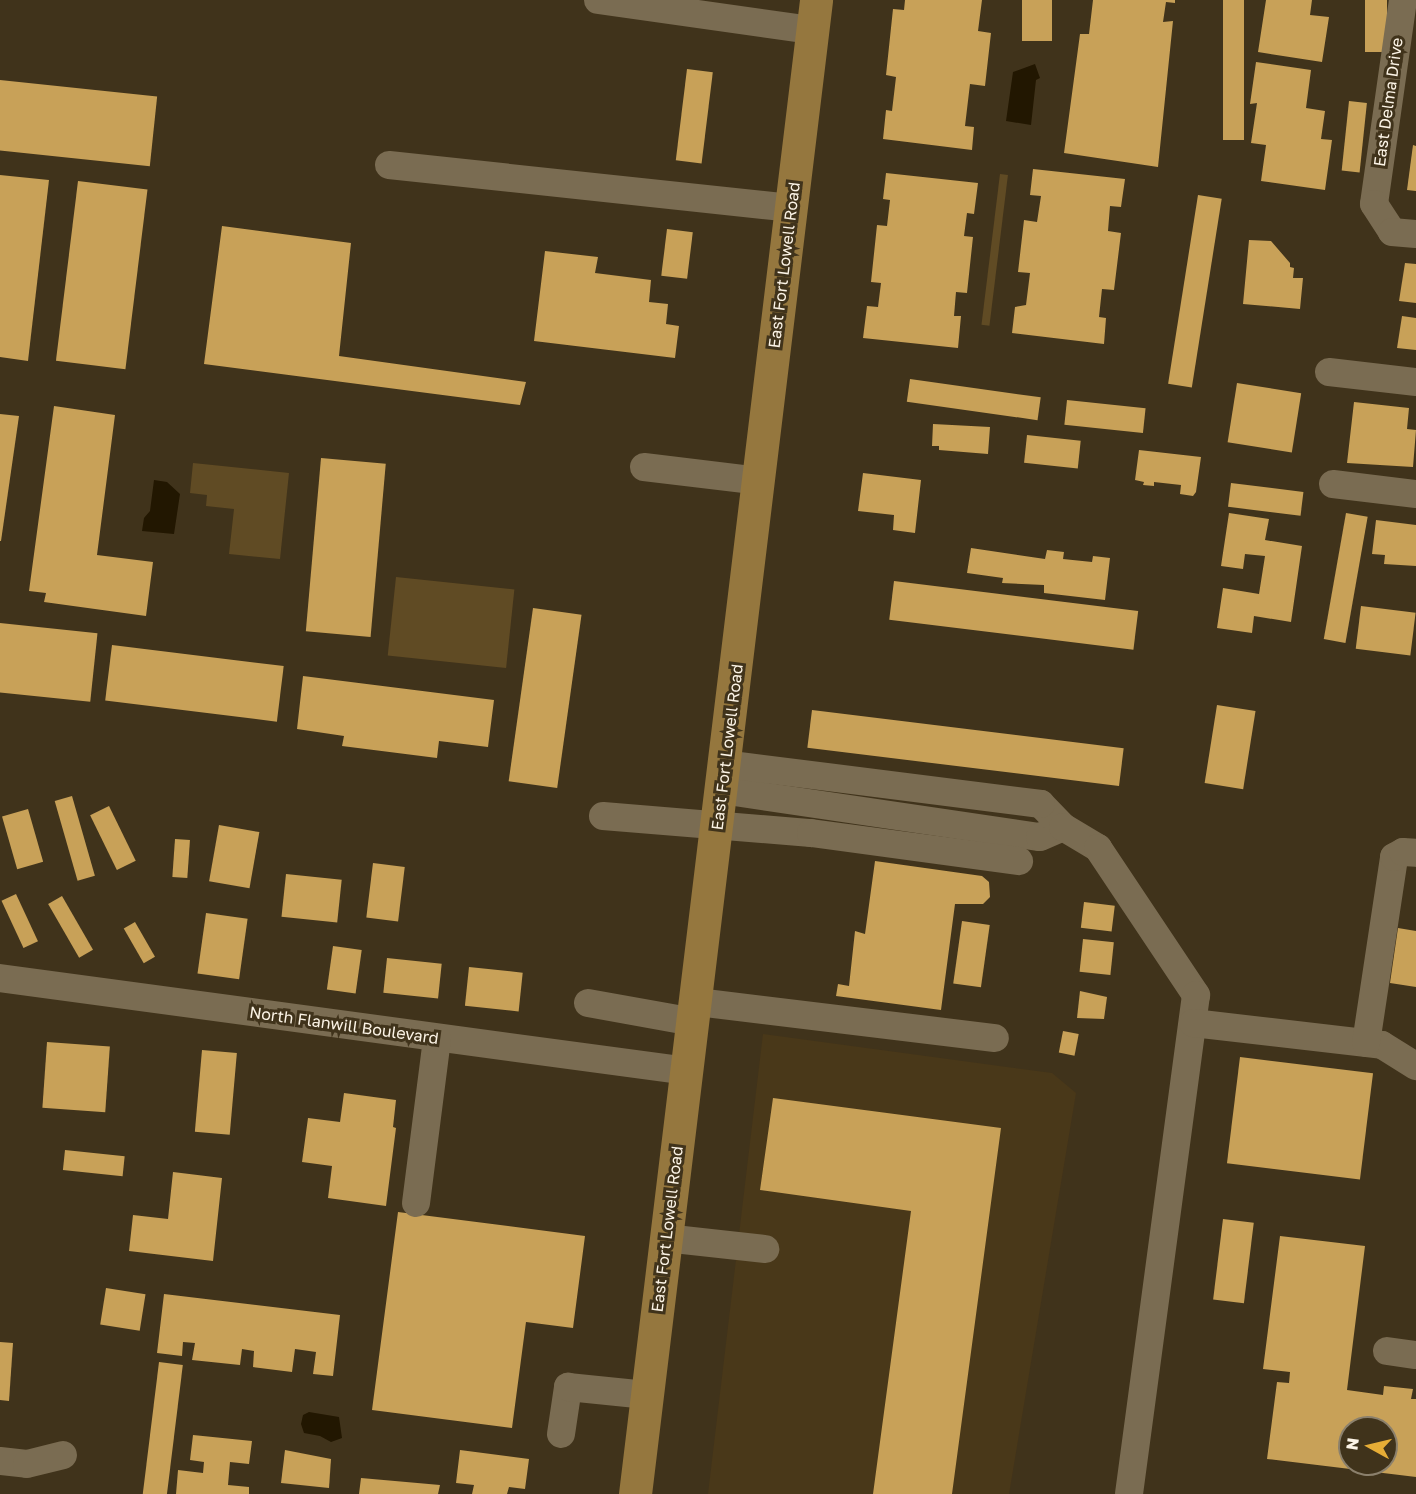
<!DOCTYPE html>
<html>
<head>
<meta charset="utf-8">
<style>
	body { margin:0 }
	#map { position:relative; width:1416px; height:1494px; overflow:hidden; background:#40331b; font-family:"Golos Text",sans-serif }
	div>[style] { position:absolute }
	.built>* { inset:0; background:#493819 }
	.green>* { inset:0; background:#604b24; transform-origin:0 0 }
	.water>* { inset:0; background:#221701 }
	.building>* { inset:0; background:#c8a158; transform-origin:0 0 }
	.minor>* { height:28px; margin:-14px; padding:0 14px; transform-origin:14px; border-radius:14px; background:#7a6c52 }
	.major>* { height:33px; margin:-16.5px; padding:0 16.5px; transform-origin:16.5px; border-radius:16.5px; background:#95773e }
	span { translate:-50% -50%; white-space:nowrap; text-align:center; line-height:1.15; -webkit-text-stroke:6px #40331b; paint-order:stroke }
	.street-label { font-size:16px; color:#fcf4e6 }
	.north { position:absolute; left:1338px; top:1416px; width:60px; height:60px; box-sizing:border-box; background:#40331b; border:2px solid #8b806c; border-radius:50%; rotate:278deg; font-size:16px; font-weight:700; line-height:24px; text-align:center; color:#fcf4e6 }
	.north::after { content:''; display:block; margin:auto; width:21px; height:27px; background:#e6ad36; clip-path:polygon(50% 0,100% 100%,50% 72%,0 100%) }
</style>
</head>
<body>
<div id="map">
	<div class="built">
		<div style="clip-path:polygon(763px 1034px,1052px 1073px,1076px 1093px,1009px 1494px,708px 1494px)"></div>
	</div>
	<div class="green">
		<div style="left:1000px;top:174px;width:8px;height:152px;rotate:7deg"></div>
		<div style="clip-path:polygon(193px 463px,289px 473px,280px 559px,229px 554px,234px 509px,206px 506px,207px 495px,190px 493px)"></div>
		<div style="left:396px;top:577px;width:119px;height:79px;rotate:6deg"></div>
	</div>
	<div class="water">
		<div style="clip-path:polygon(1035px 64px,1040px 78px,1036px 80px,1031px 125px,1006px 121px,1013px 72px)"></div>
		<div style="clip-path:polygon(154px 480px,167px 482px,180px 494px,174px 534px,142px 531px,144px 518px,150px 511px)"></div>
		<div style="clip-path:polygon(309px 1412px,339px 1417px,342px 1438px,331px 1442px,320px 1436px,304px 1433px,301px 1424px,303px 1415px)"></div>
	</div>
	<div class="building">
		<div style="clip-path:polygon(905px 0,982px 0,978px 31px,991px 33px,985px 86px,970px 84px,965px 126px,974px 127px,972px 150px,883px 139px,886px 110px,892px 111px,896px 77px,886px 75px,893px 9px,904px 10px)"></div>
		<div style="left:1022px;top:0;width:30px;height:41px"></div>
		<div style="clip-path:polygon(1093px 0,1175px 0,1175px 3px,1166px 2px,1163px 22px,1173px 21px,1158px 167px,1064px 153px,1080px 34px,1089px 34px)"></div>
		<div style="left:1223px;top:0;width:21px;height:140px"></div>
		<div style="clip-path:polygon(1266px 0,1312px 0,1310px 15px,1329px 17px,1322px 62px,1258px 52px)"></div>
		<div style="left:1365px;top:0;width:22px;height:52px"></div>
		<div style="clip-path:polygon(1256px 62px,1311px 70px,1306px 108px,1325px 111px,1321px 139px,1332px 140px,1325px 190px,1261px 181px,1266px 145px,1251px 143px,1257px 103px,1250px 104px)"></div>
		<div style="left:687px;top:69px;width:26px;height:92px;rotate:7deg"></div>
		<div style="left:0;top:80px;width:158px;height:70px;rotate:6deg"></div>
		<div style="left:1349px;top:101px;width:18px;height:70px;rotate:6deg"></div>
		<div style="clip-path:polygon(1413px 145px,1416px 146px,1416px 191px,1407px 190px)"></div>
		<div style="clip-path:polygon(1033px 169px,1125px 179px,1121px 207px,1110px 206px,1108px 231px,1121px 233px,1114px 290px,1102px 289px,1099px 317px,1106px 318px,1104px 344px,1012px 333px,1015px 307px,1026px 305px,1030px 273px,1018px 272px,1024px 220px,1037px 222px,1041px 196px,1030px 195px)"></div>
		<div style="clip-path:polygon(886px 173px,978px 183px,974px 214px,967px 213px,964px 236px,973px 237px,967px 293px,956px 292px,954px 316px,961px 316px,958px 348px,863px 338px,867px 306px,878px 307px,881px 283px,871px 282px,877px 225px,887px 226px,890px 200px,883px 199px)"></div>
		<div style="clip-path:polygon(0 175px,49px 180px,28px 361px,0 357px)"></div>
		<div style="left:78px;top:181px;width:70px;height:181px;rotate:7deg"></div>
		<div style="left:1198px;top:195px;width:24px;height:191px;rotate:9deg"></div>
		<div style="clip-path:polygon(222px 226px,351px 243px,339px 356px,526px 382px,520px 405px,204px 364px)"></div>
		<div style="left:667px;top:229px;width:26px;height:47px;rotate:7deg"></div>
		<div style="clip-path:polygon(1249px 240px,1271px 241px,1290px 263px,1290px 267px,1294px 268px,1293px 278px,1303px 278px,1300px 309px,1243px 304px)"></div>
		<div style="clip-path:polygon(545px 251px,598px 257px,595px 273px,651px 280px,649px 302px,668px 304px,666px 324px,679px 326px,675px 358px,534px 341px)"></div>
		<div style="clip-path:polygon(1405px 263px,1416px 264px,1416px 303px,1399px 301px)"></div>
		<div style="clip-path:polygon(1402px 316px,1416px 318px,1416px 350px,1397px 348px)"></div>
		<div style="left:910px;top:379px;width:132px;height:23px;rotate:8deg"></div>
		<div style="left:1237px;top:383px;width:65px;height:60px;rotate:9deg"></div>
		<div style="left:1067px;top:400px;width:79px;height:25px;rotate:6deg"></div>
		<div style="clip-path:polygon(1354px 402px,1409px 408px,1407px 429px,1416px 430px,1413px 467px,1347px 463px)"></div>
		<div style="clip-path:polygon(54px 406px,115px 415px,97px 555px,153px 562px,146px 616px,44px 602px,46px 593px,29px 591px)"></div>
		<div style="clip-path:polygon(0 414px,19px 416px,1px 541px,0 541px)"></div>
		<div style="clip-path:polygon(933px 424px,990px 427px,988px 454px,939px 450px,939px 446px,932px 446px)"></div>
		<div style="left:1027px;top:435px;width:54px;height:28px;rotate:6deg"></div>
		<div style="clip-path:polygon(1139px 450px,1201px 457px,1196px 492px,1193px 496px,1180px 494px,1181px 485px,1154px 482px,1154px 486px,1143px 485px,1144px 482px,1135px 480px)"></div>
		<div style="left:321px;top:458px;width:65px;height:174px;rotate:5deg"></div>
		<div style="clip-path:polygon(863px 473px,921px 480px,915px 533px,893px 530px,894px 515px,858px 511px)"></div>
		<div style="left:1231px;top:483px;width:73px;height:24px;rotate:7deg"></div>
		<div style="clip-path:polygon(1229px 513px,1269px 519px,1265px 540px,1302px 546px,1291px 622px,1254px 616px,1252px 633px,1217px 628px,1223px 588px,1259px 594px,1265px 556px,1245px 554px,1243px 569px,1221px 566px)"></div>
		<div style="left:1346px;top:513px;width:22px;height:128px;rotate:10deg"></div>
		<div style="clip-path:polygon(1376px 520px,1416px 525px,1416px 566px,1384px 564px,1385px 555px,1372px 554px)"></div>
		<div style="clip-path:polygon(971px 548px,1045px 559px,1047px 550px,1064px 552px,1063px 559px,1092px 562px,1093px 556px,1110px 558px,1105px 600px,1044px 593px,1044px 585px,1002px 583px,1003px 578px,967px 573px)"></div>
		<div style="left:894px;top:581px;width:246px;height:39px;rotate:7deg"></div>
		<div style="left:1361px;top:606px;width:55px;height:43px;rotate:7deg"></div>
		<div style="left:533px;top:608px;width:49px;height:175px;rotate:8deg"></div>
		<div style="left:0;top:623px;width:98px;height:69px;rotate:6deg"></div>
		<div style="left:112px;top:645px;width:173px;height:56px;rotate:7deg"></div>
		<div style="clip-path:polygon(303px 676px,494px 700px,488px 747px,439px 741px,437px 758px,342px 746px,344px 736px,297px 729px)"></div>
		<div style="left:1217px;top:705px;width:39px;height:79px;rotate:9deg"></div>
		<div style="left:812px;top:710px;width:314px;height:38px;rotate:7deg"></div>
		<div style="left:72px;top:796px;width:83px;height:18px;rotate:74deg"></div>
		<div style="left:109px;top:806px;width:61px;height:21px;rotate:64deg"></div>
		<div style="left:28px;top:809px;width:55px;height:27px;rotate:74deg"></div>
		<div style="left:219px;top:825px;width:41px;height:57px;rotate:10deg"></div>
		<div style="left:175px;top:839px;width:15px;height:38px;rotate:4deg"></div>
		<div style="clip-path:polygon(875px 861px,982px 876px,989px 882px,990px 897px,983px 904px,955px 904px,941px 1010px,836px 996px,838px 984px,849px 986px,855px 931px,865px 934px)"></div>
		<div style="left:373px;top:863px;width:32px;height:55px;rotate:7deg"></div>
		<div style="left:286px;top:874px;width:56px;height:43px;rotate:6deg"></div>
		<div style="left:16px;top:894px;width:52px;height:16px;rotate:65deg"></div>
		<div style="left:62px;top:896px;width:62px;height:16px;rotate:60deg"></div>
		<div style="left:1084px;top:902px;width:31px;height:26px;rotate:7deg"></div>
		<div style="left:206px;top:913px;width:42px;height:61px;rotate:8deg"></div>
		<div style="left:962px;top:921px;width:28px;height:63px;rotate:8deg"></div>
		<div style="left:135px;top:922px;width:40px;height:13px;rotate:60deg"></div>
		<div style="clip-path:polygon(1398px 928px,1416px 931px,1416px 987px,1390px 983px)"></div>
		<div style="left:1083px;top:939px;width:31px;height:33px;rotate:6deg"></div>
		<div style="left:333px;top:946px;width:29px;height:44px;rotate:8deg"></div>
		<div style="left:387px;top:958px;width:55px;height:35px;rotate:6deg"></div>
		<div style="left:469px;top:967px;width:54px;height:39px;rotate:6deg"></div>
		<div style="clip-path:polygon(1080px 991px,1107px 997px,1104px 1019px,1077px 1018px)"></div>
		<div style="left:1063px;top:1031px;width:16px;height:22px;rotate:11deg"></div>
		<div style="left:47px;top:1042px;width:63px;height:66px;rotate:4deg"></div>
		<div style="left:202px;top:1050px;width:35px;height:82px;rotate:5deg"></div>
		<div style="left:1240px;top:1057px;width:134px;height:107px;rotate:7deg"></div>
		<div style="clip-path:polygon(344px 1093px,396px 1100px,393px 1127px,396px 1128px,386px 1206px,328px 1198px,332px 1166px,302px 1162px,308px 1118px,340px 1122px)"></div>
		<div style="clip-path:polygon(773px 1098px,1001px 1128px,952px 1494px,873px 1494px,911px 1211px,760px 1190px)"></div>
		<div style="left:65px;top:1150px;width:60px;height:20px;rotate:6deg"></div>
		<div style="clip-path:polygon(173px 1172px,222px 1178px,213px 1261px,129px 1251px,133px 1215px,168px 1219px)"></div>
		<div style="clip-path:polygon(398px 1212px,585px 1236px,573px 1328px,526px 1322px,512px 1428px,372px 1410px)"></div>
		<div style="left:1223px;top:1219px;width:31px;height:81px;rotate:7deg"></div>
		<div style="clip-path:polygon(evenodd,1280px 1236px,1365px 1246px,1347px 1390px,1383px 1395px,1384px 1386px,1413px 1389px,1411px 1399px,1416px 1399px,1416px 1477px,1267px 1459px,1277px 1382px,1289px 1383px,1290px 1372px,1263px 1369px,1280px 1236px,1350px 1428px,1386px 1428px,1386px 1464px,1350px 1464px,1350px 1428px)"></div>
		<div style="left:106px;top:1288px;width:40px;height:37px;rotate:9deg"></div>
		<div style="clip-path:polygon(164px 1294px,340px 1315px,333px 1376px,313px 1374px,316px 1352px,295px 1349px,292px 1372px,253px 1367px,254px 1351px,242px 1349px,240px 1365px,192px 1360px,195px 1343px,183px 1342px,182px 1356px,157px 1353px)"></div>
		<div style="clip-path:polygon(0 1342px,13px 1343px,9px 1401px,0 1400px)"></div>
		<div style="left:159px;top:1362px;width:24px;height:133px;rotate:7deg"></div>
		<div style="clip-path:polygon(193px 1435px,252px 1441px,249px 1464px,230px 1462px,228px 1485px,249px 1487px,249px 1494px,176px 1494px,178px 1470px,203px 1473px,204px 1462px,190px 1460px)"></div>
		<div style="clip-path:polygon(285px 1450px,331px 1459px,329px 1488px,281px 1483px)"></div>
		<div style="clip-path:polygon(460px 1450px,529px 1459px,525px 1489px,509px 1487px,507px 1494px,472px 1494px,474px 1485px,456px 1483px)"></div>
		<div style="clip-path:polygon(361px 1478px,440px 1485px,438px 1494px,359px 1494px)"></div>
	</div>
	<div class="minor">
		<div style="left:598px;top:0;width:216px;rotate:8deg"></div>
		<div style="left:1403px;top:0;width:206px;rotate:98.1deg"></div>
		<div style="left:1374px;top:204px;width:33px;rotate:57deg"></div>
		<div style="left:1392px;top:232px;width:24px;rotate:5deg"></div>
		<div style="left:389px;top:165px;width:404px;rotate:6.1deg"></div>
		<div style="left:1329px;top:372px;width:88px;rotate:6.6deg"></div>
		<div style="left:644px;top:467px;width:116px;rotate:6.9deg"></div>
		<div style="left:1333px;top:484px;width:84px;rotate:6.9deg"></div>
		<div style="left:721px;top:790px;width:322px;rotate:8.4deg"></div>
		<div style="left:1040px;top:837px;width:25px;rotate:-23deg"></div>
		<div style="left:1063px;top:827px;width:32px;rotate:-134deg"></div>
		<div style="left:1041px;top:804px;width:320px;rotate:-172.8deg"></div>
		<div style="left:603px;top:816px;width:209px;rotate:4.7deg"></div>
		<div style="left:811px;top:833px;width:210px;rotate:7.7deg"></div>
		<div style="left:1063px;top:827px;width:41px;rotate:31deg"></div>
		<div style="left:1098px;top:848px;width:177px;rotate:56.3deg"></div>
		<div style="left:1196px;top:995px;width:503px;rotate:97.65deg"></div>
		<div style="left:0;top:978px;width:693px;rotate:7.71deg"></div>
		<div style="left:697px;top:1002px;width:300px;rotate:6.9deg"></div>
		<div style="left:588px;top:1003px;width:108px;rotate:10.2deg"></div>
		<div style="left:1193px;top:1023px;width:190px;rotate:6.6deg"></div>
		<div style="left:1382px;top:1045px;width:40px;rotate:32deg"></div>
		<div style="left:1366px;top:1043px;width:188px;rotate:-81.4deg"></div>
		<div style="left:1394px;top:857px;width:10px;rotate:-29deg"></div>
		<div style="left:1403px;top:852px;width:13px;rotate:4deg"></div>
		<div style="left:416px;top:1203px;width:166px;rotate:-82.7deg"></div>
		<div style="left:665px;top:1238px;width:101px;rotate:6.3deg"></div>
		<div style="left:1387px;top:1351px;width:29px;rotate:8deg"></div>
		<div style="left:561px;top:1434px;width:48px;rotate:-81.5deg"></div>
		<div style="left:568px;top:1387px;width:79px;rotate:5.8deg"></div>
		<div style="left:0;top:1461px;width:27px;rotate:6deg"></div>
		<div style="left:27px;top:1464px;width:37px;rotate:-14deg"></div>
	</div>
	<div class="major">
		<div style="left:635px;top:1494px;width:1505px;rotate:-83.09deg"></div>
	</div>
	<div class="street-label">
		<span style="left:1388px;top:102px;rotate:-82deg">East Delma Drive</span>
		<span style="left:784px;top:265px;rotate:-83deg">East Fort Lowell Road</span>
		<span style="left:727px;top:747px;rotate:-83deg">East Fort Lowell Road</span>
		<span style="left:344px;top:1025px;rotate:8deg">North Flanwill Boulevard</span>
		<span style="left:667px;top:1229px;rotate:-83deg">East Fort Lowell Road</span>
	</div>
	<div class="north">N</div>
</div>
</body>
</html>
